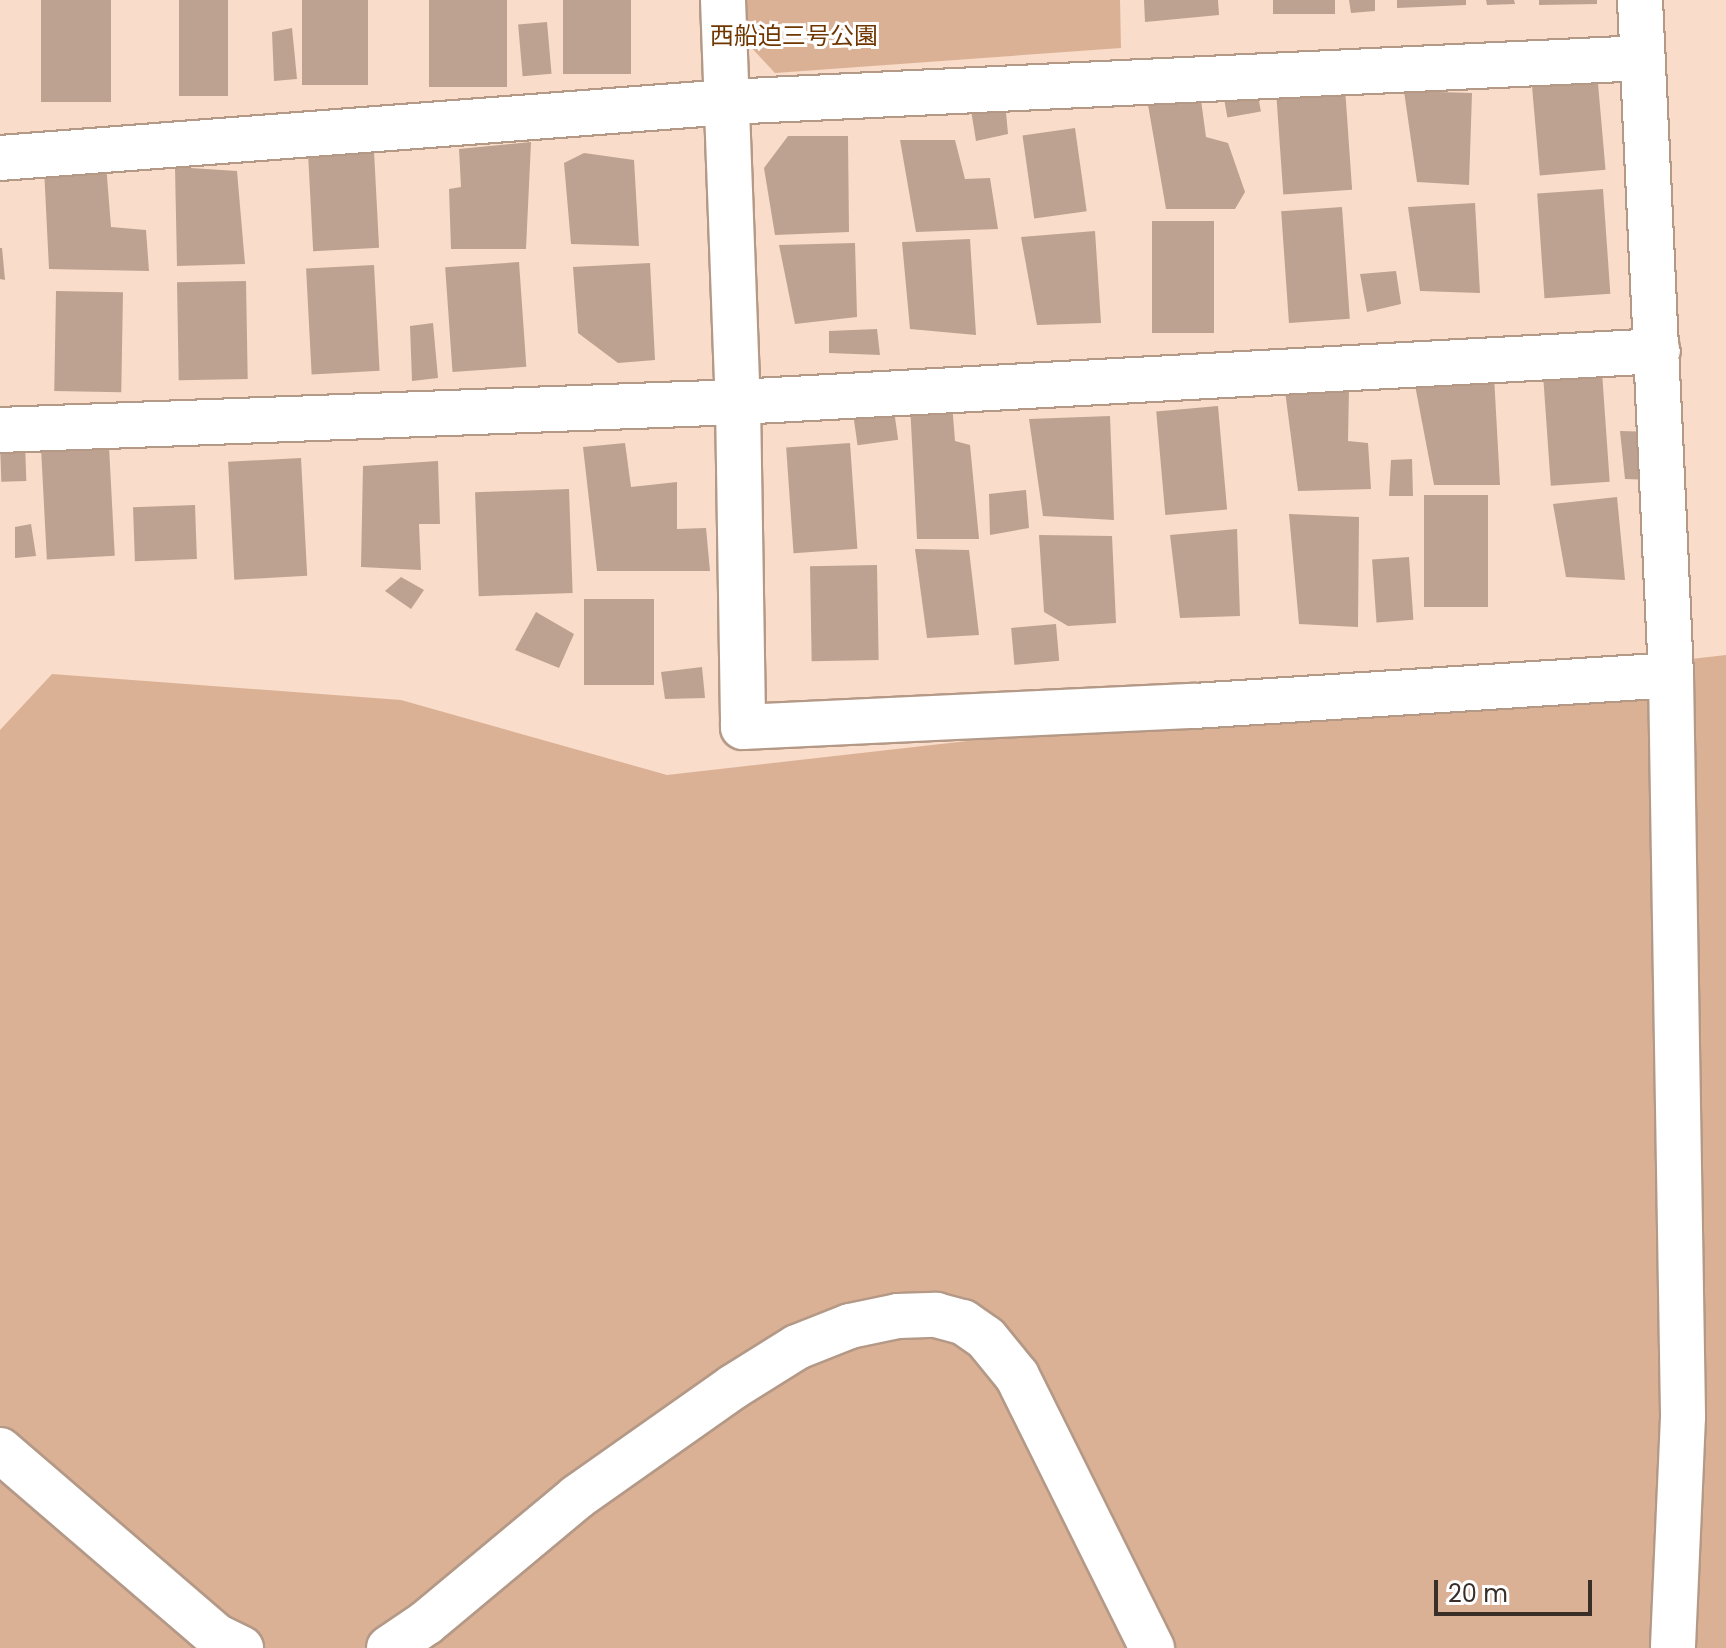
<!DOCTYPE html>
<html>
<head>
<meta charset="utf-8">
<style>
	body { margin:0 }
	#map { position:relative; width:1726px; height:1648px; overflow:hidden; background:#f9dcc9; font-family:Poppins,"Noto Sans JP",sans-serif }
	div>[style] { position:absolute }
	.green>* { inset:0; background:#dbb196 }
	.building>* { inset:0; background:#bea291; transform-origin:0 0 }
	.roads { filter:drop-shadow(2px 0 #b49987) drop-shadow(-2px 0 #b49987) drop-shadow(0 2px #b49987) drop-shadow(0 -2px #b49987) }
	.minor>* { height:44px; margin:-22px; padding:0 22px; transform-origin:22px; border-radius:22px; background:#fff }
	span { translate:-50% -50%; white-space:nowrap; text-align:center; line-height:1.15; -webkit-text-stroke:6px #fff; paint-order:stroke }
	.park-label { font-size:24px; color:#703600 }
	.scale { position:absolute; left:1434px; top:1580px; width:158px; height:36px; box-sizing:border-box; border:4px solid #3a2f28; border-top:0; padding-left:10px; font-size:24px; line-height:28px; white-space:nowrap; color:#3a2f28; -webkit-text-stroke:6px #fff; paint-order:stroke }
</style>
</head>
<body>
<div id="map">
	<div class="green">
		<div style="clip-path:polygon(746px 0,1120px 0,1121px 48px,775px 73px,749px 45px)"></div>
		<div style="clip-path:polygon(1726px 655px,1726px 1648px,0 1648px,0 730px,52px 674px,401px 700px,667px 775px)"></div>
	</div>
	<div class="building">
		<div style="left:41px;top:0;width:70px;height:102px"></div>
		<div style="left:179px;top:0;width:49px;height:96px"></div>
		<div style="left:302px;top:0;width:66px;height:85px"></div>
		<div style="left:429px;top:0;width:78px;height:87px"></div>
		<div style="left:563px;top:0;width:68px;height:74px"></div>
		<div style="clip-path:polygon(1144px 0,1218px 0,1219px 15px,1145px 22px)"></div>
		<div style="left:1273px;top:0;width:62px;height:14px"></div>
		<div style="clip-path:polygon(1349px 0,1375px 0,1375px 11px,1351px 13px)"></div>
		<div style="clip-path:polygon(1397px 0,1466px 0,1466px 5px,1397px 8px)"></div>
		<div style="clip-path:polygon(1486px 0,1514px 0,1515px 4px,1487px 5px)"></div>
		<div style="clip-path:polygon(1539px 0,1597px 0,1597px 4px,1539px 5px)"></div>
		<div style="left:547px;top:22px;width:52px;height:29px;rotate:85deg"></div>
		<div style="clip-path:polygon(292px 28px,297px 79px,274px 81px,272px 32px)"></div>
		<div style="left:1597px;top:72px;width:98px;height:66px;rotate:85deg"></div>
		<div style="left:1256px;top:84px;width:28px;height:34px;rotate:80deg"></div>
		<div style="left:1345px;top:88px;width:102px;height:69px;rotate:86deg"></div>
		<div style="clip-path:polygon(1404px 91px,1472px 93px,1469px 185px,1417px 182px)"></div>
		<div style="clip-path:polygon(1147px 99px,1201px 100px,1206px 137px,1228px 143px,1245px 192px,1235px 209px,1166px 209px)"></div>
		<div style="clip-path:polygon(1005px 101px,1008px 134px,976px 141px,970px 104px)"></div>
		<div style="left:1075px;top:128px;width:84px;height:53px;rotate:82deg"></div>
		<div style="clip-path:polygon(788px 136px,848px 136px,849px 232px,775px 235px,764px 168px)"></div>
		<div style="clip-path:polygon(900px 140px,955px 140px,965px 179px,990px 178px,998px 229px,916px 232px)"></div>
		<div style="clip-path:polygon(531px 142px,526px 249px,451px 249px,449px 189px,461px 187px,459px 149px)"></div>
		<div style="left:374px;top:151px;width:97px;height:66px;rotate:87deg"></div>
		<div style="clip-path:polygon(584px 153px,634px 160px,639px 246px,571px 244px,564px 163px)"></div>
		<div style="clip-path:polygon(106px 164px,111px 227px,146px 230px,149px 271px,49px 269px,44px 168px)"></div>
		<div style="clip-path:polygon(175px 167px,237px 171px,245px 264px,177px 266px)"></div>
		<div style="left:1603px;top:189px;width:105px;height:66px;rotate:86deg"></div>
		<div style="clip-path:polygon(1475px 203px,1480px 293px,1420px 291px,1408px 207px)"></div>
		<div style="left:1342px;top:207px;width:112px;height:61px;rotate:86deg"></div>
		<div style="left:1152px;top:221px;width:62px;height:112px"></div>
		<div style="clip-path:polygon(1095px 231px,1101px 323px,1037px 325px,1021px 237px)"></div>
		<div style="clip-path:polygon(970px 239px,976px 335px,910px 329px,902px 242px)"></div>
		<div style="clip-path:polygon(855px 243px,857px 317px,795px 324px,779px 245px)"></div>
		<div style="clip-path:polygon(0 248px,2px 248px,5px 280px,0 279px)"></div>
		<div style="left:519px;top:262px;width:105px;height:74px;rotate:86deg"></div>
		<div style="clip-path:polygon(650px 263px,655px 360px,618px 363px,578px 333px,573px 267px)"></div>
		<div style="left:374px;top:265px;width:106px;height:68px;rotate:87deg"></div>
		<div style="clip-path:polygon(1396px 271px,1401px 304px,1367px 312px,1360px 274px)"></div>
		<div style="left:246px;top:281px;width:98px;height:69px;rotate:89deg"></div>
		<div style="left:56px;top:291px;width:67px;height:100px;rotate:1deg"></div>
		<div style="clip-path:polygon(433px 323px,438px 378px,412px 381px,410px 326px)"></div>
		<div style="clip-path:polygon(877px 329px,880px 355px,829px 353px,829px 331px)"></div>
		<div style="left:1602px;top:372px;width:110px;height:59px;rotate:86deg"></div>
		<div style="clip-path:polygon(1494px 376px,1500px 485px,1434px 485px,1415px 385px)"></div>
		<div style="clip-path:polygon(1349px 389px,1348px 441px,1368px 443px,1371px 489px,1298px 491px,1285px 391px)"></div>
		<div style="left:893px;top:403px;width:37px;height:41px;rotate:82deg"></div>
		<div style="clip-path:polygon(952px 403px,955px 441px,970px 445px,979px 539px,917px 539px,910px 404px)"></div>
		<div style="left:1218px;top:406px;width:104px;height:62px;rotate:85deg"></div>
		<div style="clip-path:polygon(1110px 416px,1114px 520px,1043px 516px,1029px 419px)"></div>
		<div style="clip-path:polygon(1620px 431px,1654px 432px,1654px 480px,1625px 479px)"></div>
		<div style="left:25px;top:443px;width:38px;height:25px;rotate:88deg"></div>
		<div style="clip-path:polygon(625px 443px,631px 487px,677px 482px,677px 529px,706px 528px,710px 571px,597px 571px,583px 447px)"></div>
		<div style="left:850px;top:443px;width:106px;height:64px;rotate:86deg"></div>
		<div style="left:109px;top:446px;width:110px;height:68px;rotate:87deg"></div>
		<div style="left:301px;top:458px;width:118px;height:73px;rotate:87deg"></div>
		<div style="clip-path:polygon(1412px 459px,1413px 496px,1389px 496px,1391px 460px)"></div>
		<div style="clip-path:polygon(438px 461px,440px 524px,419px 524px,421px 570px,361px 567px,363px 466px)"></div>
		<div style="left:569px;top:489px;width:104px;height:94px;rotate:88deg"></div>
		<div style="clip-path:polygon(1026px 490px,1029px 528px,990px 535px,989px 494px)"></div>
		<div style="left:1488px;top:495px;width:112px;height:64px;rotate:90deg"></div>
		<div style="clip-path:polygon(1617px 497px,1625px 580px,1566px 577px,1553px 504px)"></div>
		<div style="left:195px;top:505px;width:54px;height:62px;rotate:88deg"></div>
		<div style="clip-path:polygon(1289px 514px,1359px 517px,1358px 627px,1299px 624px)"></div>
		<div style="clip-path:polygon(31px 524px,36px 556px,15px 558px,15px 527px)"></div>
		<div style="clip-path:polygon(1237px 529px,1240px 616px,1180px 618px,1170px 535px)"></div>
		<div style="clip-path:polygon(1039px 535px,1112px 536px,1116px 623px,1068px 626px,1044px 612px)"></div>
		<div style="clip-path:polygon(915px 549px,969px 550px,979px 635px,927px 638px)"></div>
		<div style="left:1409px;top:557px;width:63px;height:37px;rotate:86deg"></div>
		<div style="left:877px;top:565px;width:95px;height:67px;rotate:89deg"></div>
		<div style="clip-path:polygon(401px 577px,424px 590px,411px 609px,385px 591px)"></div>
		<div style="left:584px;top:599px;width:70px;height:86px"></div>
		<div style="clip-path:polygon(536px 612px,574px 634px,559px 668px,515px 650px)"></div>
		<div style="left:1056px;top:624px;width:37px;height:45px;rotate:85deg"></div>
		<div style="clip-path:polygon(702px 667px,705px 698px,665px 699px,661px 672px)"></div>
	</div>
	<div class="roads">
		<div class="minor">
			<div style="left:723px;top:0;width:402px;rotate:87.9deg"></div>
			<div style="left:738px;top:402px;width:325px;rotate:89.1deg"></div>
			<div style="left:743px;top:727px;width:451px;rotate:-2.7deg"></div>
			<div style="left:1194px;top:706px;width:478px;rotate:-3.7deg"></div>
			<div style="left:1640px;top:0;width:676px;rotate:87.37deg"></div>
			<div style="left:1671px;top:675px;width:742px;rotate:89.07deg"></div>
			<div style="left:1683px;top:1417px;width:231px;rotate:92.5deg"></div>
			<div style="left:0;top:158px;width:729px;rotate:-4.4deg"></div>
			<div style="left:727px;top:102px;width:916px;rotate:-2.75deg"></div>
			<div style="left:0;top:430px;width:739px;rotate:-2.17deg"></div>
			<div style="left:738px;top:402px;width:921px;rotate:-3.17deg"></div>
			<div style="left:0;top:1450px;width:285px;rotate:40.7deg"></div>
			<div style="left:216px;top:1636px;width:28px;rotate:26deg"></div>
			<div style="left:389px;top:1648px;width:45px;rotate:-34deg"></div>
			<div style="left:426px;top:1623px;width:197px;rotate:-39.8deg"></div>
			<div style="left:577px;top:1497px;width:191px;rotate:-35.2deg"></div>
			<div style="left:733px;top:1387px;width:75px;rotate:-32deg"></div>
			<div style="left:797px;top:1347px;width:57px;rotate:-21.6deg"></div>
			<div style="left:850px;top:1326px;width:49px;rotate:-11.8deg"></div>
			<div style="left:898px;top:1316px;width:38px;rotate:-2deg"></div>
			<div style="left:936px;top:1315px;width:28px;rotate:15deg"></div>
			<div style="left:963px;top:1322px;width:28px;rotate:35deg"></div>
			<div style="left:986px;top:1338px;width:49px;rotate:50.8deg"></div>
			<div style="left:1017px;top:1376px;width:304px;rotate:63.6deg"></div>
		</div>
	</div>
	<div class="park-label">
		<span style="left:794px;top:36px">西船迫三号公園</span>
	</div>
	<div class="scale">20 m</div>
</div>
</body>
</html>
